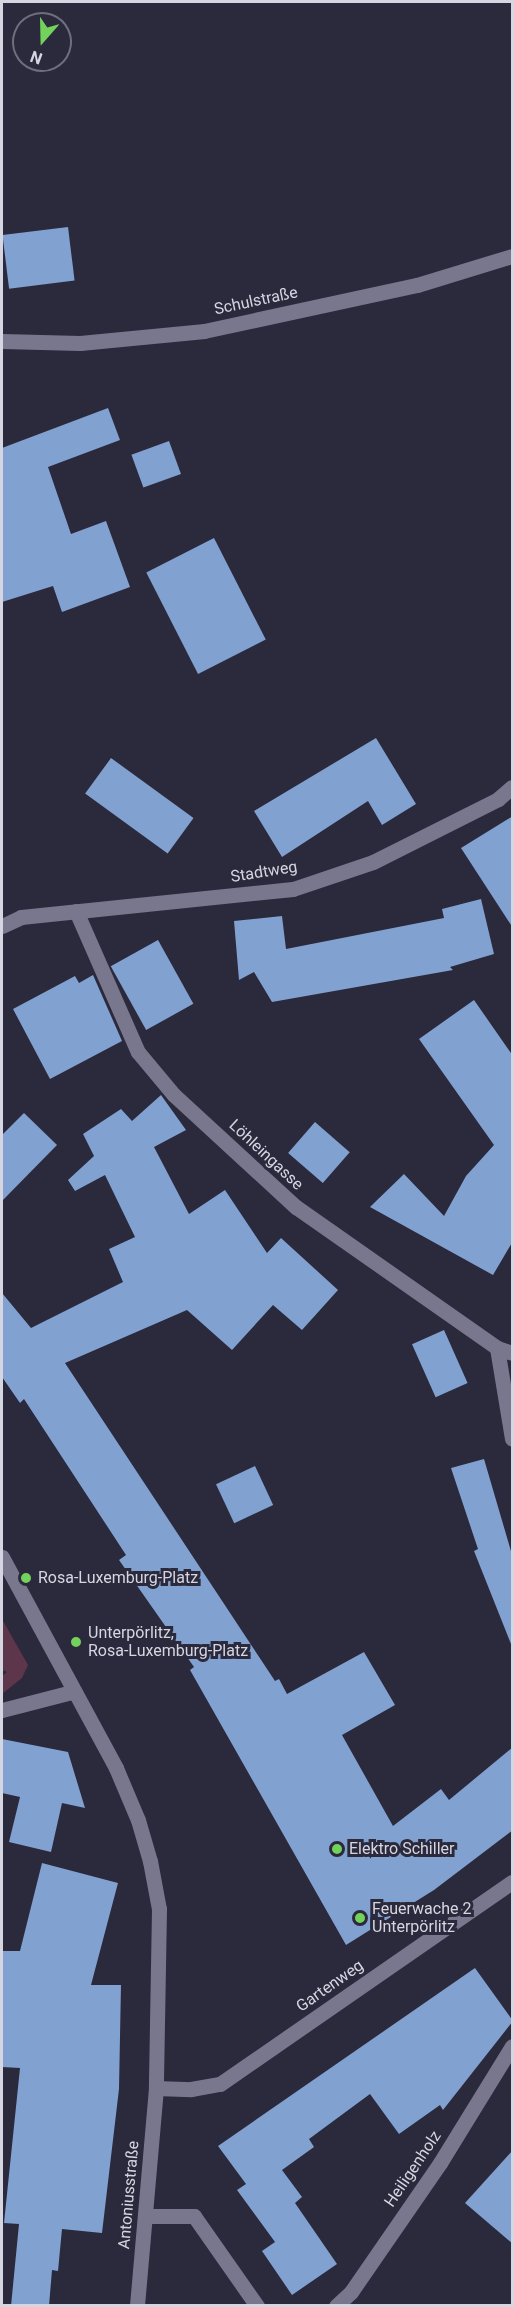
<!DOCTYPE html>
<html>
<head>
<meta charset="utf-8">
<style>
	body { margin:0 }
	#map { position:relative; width:514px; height:2307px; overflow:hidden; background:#2b293c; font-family:Roboto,sans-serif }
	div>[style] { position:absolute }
	.green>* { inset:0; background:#5d364b }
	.building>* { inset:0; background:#81a1d1; transform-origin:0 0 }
	.minor>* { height:15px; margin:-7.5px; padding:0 7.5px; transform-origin:7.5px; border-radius:7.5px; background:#78778e }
	.dots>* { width:16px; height:16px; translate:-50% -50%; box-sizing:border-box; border:3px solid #2b293c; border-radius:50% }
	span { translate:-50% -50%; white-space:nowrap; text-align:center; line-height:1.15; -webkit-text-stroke:6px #2b293c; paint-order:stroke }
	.street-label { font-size:16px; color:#d6d6e3 }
	.poi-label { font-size:16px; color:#d6d6e3 }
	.left { translate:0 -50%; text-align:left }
	.frame { position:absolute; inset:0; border:3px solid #d6d6e3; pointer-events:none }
	.north { position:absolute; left:12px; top:12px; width:60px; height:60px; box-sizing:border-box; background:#2b293c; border:2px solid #6f6e7f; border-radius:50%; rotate:200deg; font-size:16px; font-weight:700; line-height:24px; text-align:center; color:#d6d6e3 }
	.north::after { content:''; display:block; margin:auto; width:21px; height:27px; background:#73d25c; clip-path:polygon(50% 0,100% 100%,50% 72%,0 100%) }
</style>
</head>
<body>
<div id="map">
	<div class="green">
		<div style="clip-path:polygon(2px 1619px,28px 1665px,22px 1678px,2px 1694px,2px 1676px,7px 1672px,2px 1670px)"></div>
	</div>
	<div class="building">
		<div style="left:68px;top:227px;width:54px;height:66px;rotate:83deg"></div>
		<div style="clip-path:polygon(108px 408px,120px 440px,48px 467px,71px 534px,106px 521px,130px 587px,62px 612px,53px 586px,2px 602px,2px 448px)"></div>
		<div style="left:169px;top:441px;width:35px;height:40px;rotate:70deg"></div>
		<div style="left:214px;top:538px;width:114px;height:76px;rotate:63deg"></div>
		<div style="clip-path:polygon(376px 738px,416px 804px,382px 825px,368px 801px,282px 857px,254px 811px)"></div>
		<div style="left:111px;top:758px;width:102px;height:44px;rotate:36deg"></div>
		<div style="clip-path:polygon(513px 816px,513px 928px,461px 848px)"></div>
		<div style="clip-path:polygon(481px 899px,494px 954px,450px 967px,453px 970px,272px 1002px,254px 972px,239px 980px,234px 921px,282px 916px,286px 949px,444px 918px,442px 909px)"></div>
		<div style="left:158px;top:940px;width:73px;height:54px;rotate:61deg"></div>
		<div style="clip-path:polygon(93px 975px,122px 1041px,50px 1079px,13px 1009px,75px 976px,79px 983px)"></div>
		<div style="clip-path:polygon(474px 1000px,513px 1056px,513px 1241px,493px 1275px,370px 1207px,404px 1174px,444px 1216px,466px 1176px,494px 1145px,419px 1039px)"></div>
		<div style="clip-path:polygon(161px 1095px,186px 1130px,154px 1147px,189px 1214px,225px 1190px,267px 1253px,281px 1238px,338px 1290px,302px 1330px,273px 1305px,232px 1350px,187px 1310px,65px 1363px,275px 1681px,279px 1679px,287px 1694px,364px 1652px,395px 1705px,342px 1735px,393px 1826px,441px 1789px,449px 1800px,513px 1747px,513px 1830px,434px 1890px,346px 1945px,190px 1670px,194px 1667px,119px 1560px,126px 1555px,24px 1399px,20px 1403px,2px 1377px,2px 1293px,31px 1328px,123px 1282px,109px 1249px,135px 1237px,105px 1175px,75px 1191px,68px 1180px,94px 1156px,83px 1134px,121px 1109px,132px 1121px)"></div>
		<div style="clip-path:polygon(24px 1113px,57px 1145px,2px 1201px,2px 1135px)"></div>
		<div style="left:315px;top:1122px;width:46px;height:41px;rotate:41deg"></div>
		<div style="left:444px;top:1330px;width:58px;height:35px;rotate:66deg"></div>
		<div style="clip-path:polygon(484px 1459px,513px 1558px,511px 1644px,474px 1551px,478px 1549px,451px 1468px)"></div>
		<div style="left:255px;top:1466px;width:43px;height:43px;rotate:65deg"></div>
		<div style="clip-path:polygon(2px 1739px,68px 1752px,85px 1808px,62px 1803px,51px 1852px,9px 1842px,20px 1797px,2px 1793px)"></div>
		<div style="clip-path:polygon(42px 1863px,118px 1883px,91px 1985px,121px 1985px,119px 2089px,102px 2233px,62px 2229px,58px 2271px,52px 2270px,49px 2306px,11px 2306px,19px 2224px,4px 2223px,20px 2068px,2px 2067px,2px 1951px,20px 1951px)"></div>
		<div style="clip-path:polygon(475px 1968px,513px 2021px,443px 2110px,440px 2105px,399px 2134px,370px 2094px,309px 2139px,314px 2147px,282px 2170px,302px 2197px,295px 2203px,337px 2264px,292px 2295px,262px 2251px,275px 2242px,237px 2190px,246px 2184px,218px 2146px)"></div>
		<div style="clip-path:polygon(513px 2150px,513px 2244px,465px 2203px)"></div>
	</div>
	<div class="minor">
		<div style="left:2px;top:341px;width:78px;rotate:1.5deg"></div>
		<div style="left:80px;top:343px;width:125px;rotate:-5.5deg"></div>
		<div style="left:204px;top:331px;width:218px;rotate:-12.2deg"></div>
		<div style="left:417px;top:285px;width:99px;rotate:-17deg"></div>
		<div style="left:76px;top:911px;width:154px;rotate:66.3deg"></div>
		<div style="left:138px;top:1052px;width:56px;rotate:50.1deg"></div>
		<div style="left:174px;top:1095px;width:166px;rotate:42.6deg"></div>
		<div style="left:296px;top:1207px;width:246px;rotate:35deg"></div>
		<div style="left:497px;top:1348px;width:16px;rotate:18deg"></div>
		<div style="left:2px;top:926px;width:21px;rotate:-25deg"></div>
		<div style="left:21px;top:917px;width:273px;rotate:-5.9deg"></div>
		<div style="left:293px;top:889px;width:84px;rotate:-18.6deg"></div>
		<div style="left:373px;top:862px;width:140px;rotate:-26.7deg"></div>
		<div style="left:498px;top:799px;width:18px;rotate:-41deg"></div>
		<div style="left:497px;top:1348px;width:92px;rotate:80.6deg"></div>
		<div style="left:2px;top:1557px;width:240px;rotate:61.6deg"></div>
		<div style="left:116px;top:1768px;width:56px;rotate:67.1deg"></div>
		<div style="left:138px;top:1820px;width:43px;rotate:73.7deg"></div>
		<div style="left:150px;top:1861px;width:49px;rotate:79.4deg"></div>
		<div style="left:159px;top:1909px;width:179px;rotate:91deg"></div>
		<div style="left:156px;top:2088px;width:219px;rotate:95deg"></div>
		<div style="left:2px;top:1710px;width:72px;rotate:-14.4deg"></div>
		<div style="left:156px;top:2088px;width:35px;rotate:2deg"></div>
		<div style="left:191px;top:2089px;width:29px;rotate:-10deg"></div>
		<div style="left:220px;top:2084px;width:355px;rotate:-34.7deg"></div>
		<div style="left:146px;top:2216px;width:48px"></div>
		<div style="left:194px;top:2216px;width:110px;rotate:55deg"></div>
		<div style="left:336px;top:2306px;width:21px;rotate:-43deg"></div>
		<div style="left:351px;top:2292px;width:157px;rotate:-55.4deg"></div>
		<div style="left:440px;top:2163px;width:137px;rotate:-58.4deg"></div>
	</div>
	<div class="dots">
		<div style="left:26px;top:1578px;background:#73d25c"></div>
		<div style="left:76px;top:1642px;background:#73d25c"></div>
		<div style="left:337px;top:1849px;background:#73d25c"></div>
		<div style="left:360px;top:1918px;background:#73d25c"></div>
	</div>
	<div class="street-label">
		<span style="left:256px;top:301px;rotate:-12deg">Schulstraße</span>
		<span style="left:264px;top:872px;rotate:-9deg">Stadtweg</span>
		<span style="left:266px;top:1155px;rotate:43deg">Löhleingasse</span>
		<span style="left:330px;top:1986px;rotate:-35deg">Gartenweg</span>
		<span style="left:413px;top:2169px;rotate:-56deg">Heiligenholz</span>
		<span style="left:129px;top:2195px;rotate:-85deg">Antoniusstraße</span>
	</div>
	<div class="poi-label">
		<span class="left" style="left:38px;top:1578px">Rosa-Luxemburg-Platz</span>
		<span class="left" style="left:88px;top:1642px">Unterpörlitz,<br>Rosa-Luxemburg-Platz</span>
		<span class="left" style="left:349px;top:1849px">Elektro Schiller</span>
		<span class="left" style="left:372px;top:1918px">Feuerwache 2<br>Unterpörlitz</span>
	</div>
	<div class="frame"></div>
	<div class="north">N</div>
</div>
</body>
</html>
